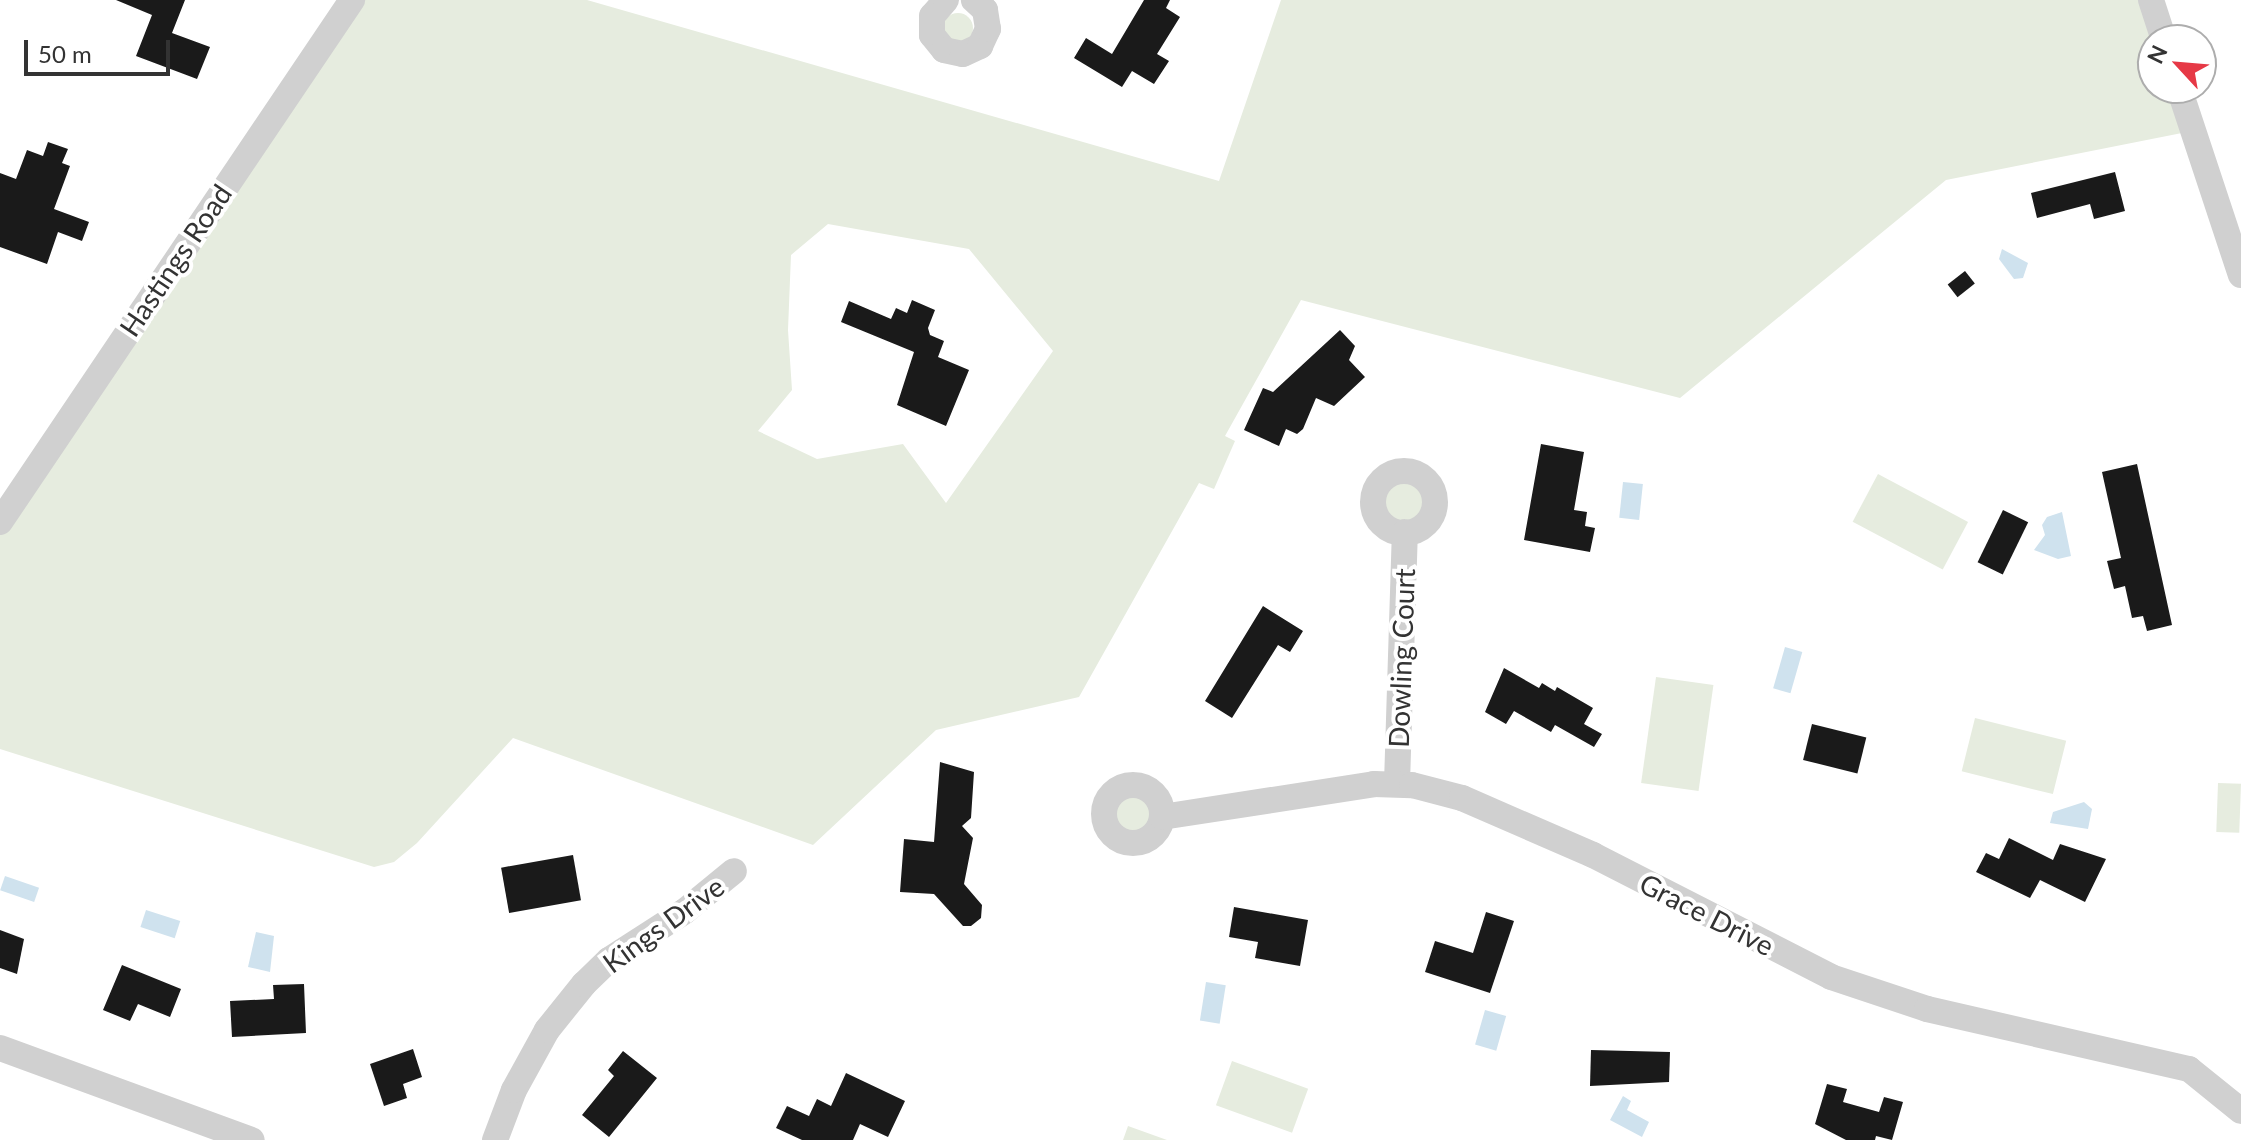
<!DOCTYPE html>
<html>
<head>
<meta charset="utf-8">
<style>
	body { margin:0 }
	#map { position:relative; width:2241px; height:1140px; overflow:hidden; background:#fff; font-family:Lato,sans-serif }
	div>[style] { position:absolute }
	.green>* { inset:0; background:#e6ecdf; transform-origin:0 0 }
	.round { border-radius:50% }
	.water>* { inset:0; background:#cfe2ee; transform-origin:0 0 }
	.building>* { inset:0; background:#1a1a1a; transform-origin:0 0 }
	.minor>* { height:26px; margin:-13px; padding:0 13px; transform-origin:13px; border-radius:13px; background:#d0d0d0 }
	.minor>.ring { margin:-13px; padding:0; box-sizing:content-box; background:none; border:26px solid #d0d0d0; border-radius:50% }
	span { translate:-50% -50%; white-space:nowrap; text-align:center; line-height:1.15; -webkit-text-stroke:8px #fff; paint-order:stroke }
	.street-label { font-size:28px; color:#333 }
	.north { position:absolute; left:2137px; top:24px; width:80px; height:80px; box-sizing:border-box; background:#fff; border:2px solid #adadad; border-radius:50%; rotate:296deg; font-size:22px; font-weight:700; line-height:32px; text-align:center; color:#333 }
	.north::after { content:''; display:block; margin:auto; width:28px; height:36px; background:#e63946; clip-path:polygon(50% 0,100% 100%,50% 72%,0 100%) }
	.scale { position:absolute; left:24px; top:40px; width:146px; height:36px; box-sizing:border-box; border:4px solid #333; border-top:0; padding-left:10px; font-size:24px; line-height:28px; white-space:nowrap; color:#333; -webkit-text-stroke:6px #fff; paint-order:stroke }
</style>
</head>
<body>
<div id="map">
	<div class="green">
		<div style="clip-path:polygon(evenodd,352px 0,587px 0,1219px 181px,1281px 0,2151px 0,2153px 88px,2179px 88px,2192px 131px,1946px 180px,1680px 398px,1301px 300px,1225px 436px,1235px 441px,1214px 489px,1199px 483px,1079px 697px,936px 730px,813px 845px,513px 738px,417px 843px,394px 862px,374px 867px,0 749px,0 522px,352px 0,828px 224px,969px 249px,1053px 351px,946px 503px,903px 444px,817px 459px,758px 431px,792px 390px,788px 330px,791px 255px,828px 224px)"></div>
		<div class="round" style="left:943px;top:13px;width:30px;height:30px"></div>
		<div style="left:1878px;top:474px;width:102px;height:54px;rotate:28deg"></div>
		<div class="round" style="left:1379px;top:477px;width:50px;height:50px"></div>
		<div style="left:1656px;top:677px;width:58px;height:107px;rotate:8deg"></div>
		<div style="left:1975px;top:718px;width:94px;height:55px;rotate:14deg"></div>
		<div style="left:2218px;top:783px;width:23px;height:49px;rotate:2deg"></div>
		<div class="round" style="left:1109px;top:791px;width:44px;height:44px"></div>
		<div style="left:1232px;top:1061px;width:81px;height:47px;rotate:20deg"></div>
		<div style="clip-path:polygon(1128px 1126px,1167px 1140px,1123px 1140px)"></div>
	</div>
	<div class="water">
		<div style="clip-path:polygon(2002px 249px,2028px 263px,2023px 278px,2014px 279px,1999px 259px)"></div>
		<div style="left:1623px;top:482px;width:20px;height:36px;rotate:6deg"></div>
		<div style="clip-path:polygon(2062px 512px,2071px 556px,2058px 559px,2034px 550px,2045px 535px,2042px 525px,2047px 517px)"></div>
		<div style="left:1785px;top:647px;width:18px;height:43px;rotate:16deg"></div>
		<div style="clip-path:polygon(2084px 802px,2092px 809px,2088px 829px,2050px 823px,2053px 812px)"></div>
		<div style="left:5px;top:876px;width:36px;height:15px;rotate:19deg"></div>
		<div style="left:146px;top:910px;width:36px;height:18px;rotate:18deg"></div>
		<div style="clip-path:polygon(256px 932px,274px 936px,270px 972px,248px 967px)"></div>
		<div style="left:1206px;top:982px;width:20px;height:39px;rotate:9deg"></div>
		<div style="left:1485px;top:1010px;width:22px;height:36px;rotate:16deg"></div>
		<div style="clip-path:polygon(1623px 1096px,1631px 1101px,1627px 1110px,1649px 1122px,1642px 1137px,1610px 1120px)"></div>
	</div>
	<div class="building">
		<div style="clip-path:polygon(116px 0,185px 0,172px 33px,210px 47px,197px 79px,136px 56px,152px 15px)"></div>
		<div style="clip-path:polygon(1144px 0,1170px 0,1166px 8px,1180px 17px,1157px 54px,1169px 61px,1154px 84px,1132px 71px,1122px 87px,1074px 58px,1086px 38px,1112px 54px)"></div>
		<div style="clip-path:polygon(48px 142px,68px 149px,62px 163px,70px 166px,54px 209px,89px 222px,82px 241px,58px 232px,47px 264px,0 247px,0 173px,16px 179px,27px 150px,43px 156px)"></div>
		<div style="clip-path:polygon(2115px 172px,2125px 211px,2094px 219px,2090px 204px,2037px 218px,2031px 193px)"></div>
		<div style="left:1965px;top:271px;width:16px;height:22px;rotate:52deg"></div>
		<div style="clip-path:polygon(912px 300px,935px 310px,928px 328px,930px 335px,944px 341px,938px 357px,969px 370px,946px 426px,897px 405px,914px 352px,841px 322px,849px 301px,891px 319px,896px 308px,907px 313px)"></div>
		<div style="clip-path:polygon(1340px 330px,1355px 346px,1349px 360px,1365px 377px,1334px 406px,1316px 398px,1303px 429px,1297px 434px,1286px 429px,1279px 446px,1244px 430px,1263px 388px,1273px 392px)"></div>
		<div style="clip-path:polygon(1541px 444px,1584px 452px,1574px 510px,1587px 512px,1585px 526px,1595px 528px,1590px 552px,1524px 540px)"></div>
		<div style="clip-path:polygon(2137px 464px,2172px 625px,2147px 631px,2143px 616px,2132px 618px,2125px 586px,2114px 589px,2107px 561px,2121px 558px,2102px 472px)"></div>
		<div style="left:2003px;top:510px;width:28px;height:58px;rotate:26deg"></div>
		<div style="clip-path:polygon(1263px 606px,1303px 631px,1290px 652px,1278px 645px,1232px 718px,1205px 701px)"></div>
		<div style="clip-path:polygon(1504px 668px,1539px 688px,1542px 683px,1555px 691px,1557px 687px,1593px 708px,1584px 724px,1602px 734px,1594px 747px,1555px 725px,1551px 732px,1514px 711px,1506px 724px,1485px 712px)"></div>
		<div style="left:1812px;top:724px;width:56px;height:37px;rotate:14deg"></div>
		<div style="clip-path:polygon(940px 762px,974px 772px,971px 818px,962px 826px,973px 838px,964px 884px,982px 905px,981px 918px,971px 926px,963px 926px,934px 894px,900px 892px,904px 839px,934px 842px)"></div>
		<div style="clip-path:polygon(2009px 838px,2053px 860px,2060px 844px,2106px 859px,2085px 902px,2040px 880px,2030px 898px,1976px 872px,1986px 853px,1999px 859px)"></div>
		<div style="left:573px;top:855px;width:46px;height:73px;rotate:80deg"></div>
		<div style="clip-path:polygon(1234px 907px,1308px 920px,1300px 966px,1255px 958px,1258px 942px,1229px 937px)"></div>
		<div style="clip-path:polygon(1486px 912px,1514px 921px,1490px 993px,1425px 972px,1435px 941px,1473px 953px)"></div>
		<div style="clip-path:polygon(0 930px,24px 939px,17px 974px,0 968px)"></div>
		<div style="clip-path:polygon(122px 965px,181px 989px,170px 1017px,138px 1004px,130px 1021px,103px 1010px)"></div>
		<div style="clip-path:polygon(304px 984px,306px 1033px,232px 1037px,230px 1001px,274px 999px,273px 985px)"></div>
		<div style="clip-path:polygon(413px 1049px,422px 1077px,403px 1084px,407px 1098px,384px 1106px,370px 1064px)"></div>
		<div style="clip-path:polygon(1591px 1050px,1670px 1052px,1669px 1082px,1590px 1086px)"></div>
		<div style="clip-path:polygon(623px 1051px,657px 1078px,609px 1137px,582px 1115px,614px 1076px,608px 1070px)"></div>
		<div style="clip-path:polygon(846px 1073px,905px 1101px,888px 1137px,860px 1124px,853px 1140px,802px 1140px,776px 1128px,787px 1106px,809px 1116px,817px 1099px,831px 1106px)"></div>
		<div style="clip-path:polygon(1827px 1084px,1847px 1089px,1843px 1102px,1879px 1112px,1884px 1097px,1903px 1102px,1892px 1140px,1876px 1136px,1875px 1140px,1846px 1140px,1815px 1124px)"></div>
	</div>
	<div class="minor">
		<div style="left:946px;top:0;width:21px;rotate:131deg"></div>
		<div style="left:932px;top:16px;width:19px;rotate:90deg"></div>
		<div style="left:932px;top:35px;width:19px;rotate:51deg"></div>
		<div style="left:944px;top:50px;width:19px;rotate:12deg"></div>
		<div style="left:963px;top:54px;width:19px;rotate:-25deg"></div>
		<div style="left:980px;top:46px;width:19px;rotate:-65deg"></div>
		<div style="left:988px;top:29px;width:19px;rotate:-99deg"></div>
		<div style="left:985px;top:10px;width:15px;rotate:-138deg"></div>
		<div style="left:2151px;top:0;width:42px;rotate:72deg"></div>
		<div style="left:2179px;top:88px;width:197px;rotate:71.7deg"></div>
		<div class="ring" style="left:1373px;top:471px;width:36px;height:36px"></div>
		<div style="left:0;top:522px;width:630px;rotate:-56.01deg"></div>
		<div style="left:1397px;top:783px;width:251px;rotate:-88.2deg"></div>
		<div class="ring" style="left:1104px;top:785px;width:32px;height:32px"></div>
		<div style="left:1162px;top:817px;width:215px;rotate:-8.8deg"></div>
		<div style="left:1374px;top:784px;width:38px;rotate:2deg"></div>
		<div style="left:1412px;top:785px;width:52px;rotate:14.6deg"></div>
		<div style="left:1462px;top:798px;width:143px;rotate:23.5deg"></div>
		<div style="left:1593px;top:855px;width:267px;rotate:27.1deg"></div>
		<div style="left:1831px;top:977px;width:101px;rotate:18.4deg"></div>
		<div style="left:1927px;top:1009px;width:269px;rotate:12.9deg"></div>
		<div style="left:2189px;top:1069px;width:67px;rotate:38.9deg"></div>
		<div style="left:0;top:1048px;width:268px;rotate:20.1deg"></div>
		<div style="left:495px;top:1140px;width:53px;rotate:-69.2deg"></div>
		<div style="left:514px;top:1090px;width:68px;rotate:-61.2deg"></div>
		<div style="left:547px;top:1030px;width:59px;rotate:-51.2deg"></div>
		<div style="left:584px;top:984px;width:35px;rotate:-44deg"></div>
		<div style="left:609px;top:960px;width:90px;rotate:-32.8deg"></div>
		<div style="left:685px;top:911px;width:63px;rotate:-39.2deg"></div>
	</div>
	<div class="street-label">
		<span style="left:175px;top:260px;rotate:-56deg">Hastings Road</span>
		<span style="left:1401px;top:658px;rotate:-88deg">Dowling Court</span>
		<span style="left:1707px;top:914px;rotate:27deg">Grace Drive</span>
		<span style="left:663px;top:924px;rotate:-36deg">Kings Drive</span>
	</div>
	<div class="north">N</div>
	<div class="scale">50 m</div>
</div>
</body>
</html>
